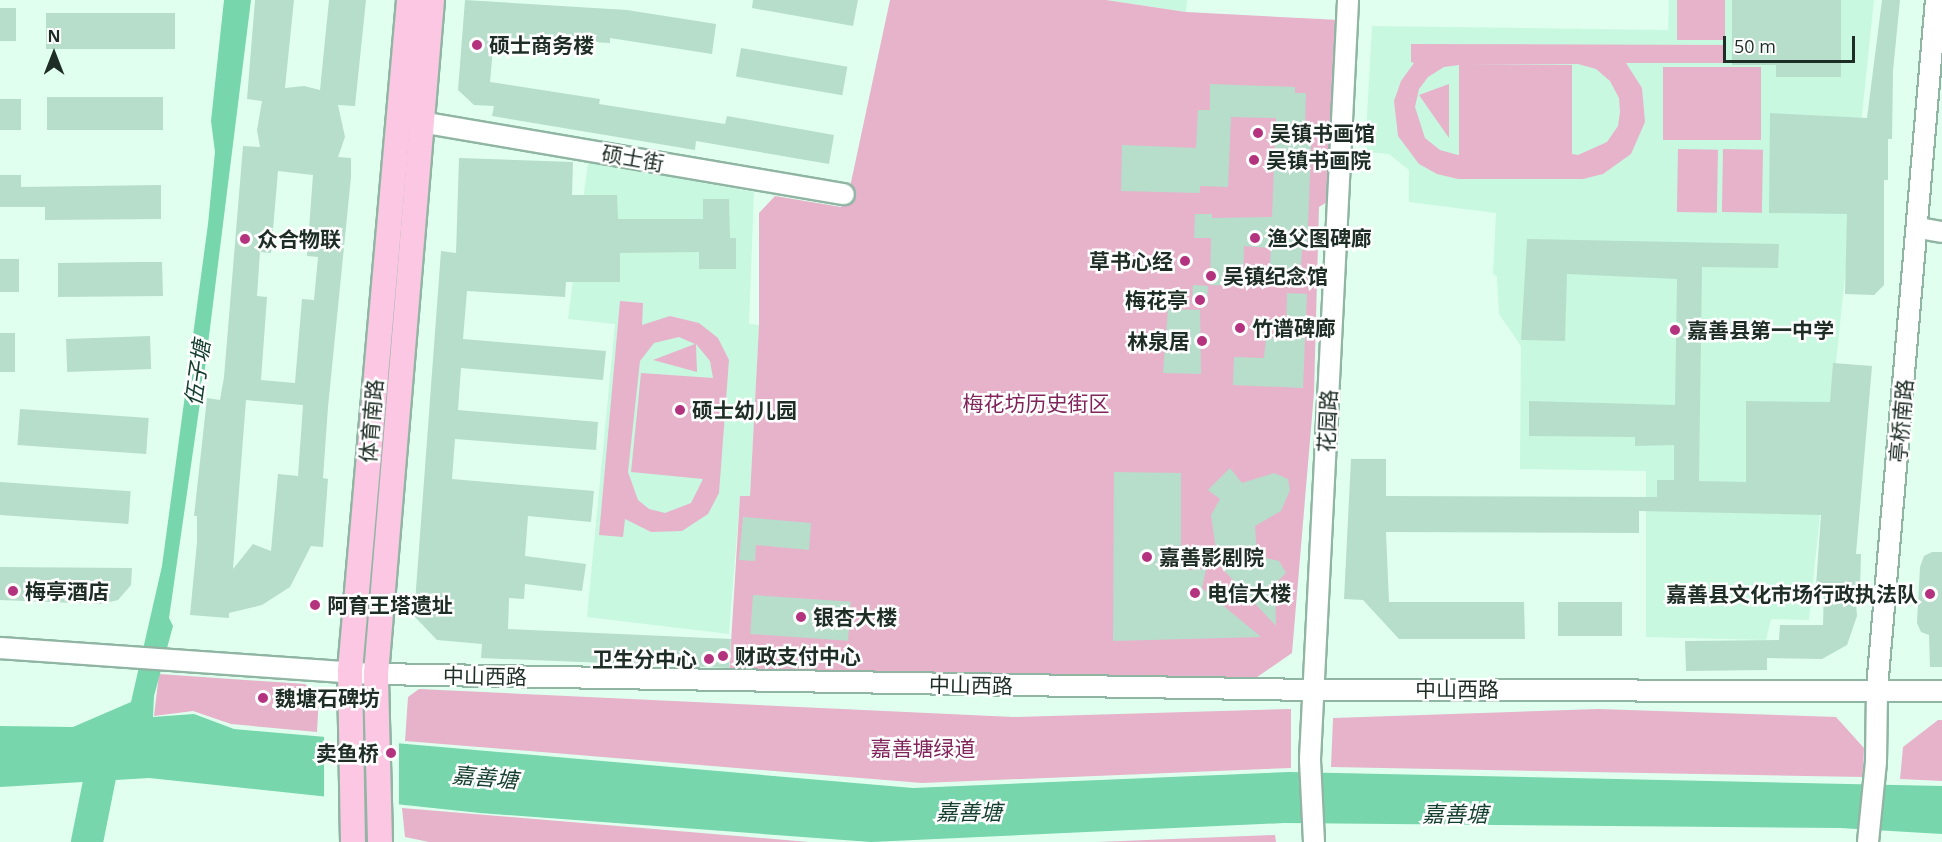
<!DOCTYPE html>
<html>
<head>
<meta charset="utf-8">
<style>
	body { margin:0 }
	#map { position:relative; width:1942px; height:842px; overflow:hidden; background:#e0ffef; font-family:"Open Sans","Noto Sans SC",sans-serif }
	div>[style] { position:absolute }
	.built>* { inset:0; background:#c8f8e0 }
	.green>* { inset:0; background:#e6b3cb; transform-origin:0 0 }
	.water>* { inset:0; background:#77d6ac }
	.pier>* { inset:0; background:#e0ffef }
	.river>* { height:32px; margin:-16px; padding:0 16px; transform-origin:16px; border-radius:16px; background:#77d6ac }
	.building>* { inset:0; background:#b7decb; transform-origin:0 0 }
	.roads { filter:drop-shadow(2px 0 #90b5a3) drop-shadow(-2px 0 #90b5a3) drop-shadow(0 2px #90b5a3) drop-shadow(0 -2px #90b5a3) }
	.minor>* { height:20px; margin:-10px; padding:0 10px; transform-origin:10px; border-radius:10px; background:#fff }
	.major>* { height:24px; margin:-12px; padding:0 12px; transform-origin:12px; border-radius:12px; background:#fbc7e2 }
	.dots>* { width:16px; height:16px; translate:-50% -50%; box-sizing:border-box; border:3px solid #fff; border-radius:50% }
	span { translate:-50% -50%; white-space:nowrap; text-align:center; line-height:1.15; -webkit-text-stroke:5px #fff; paint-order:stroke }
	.poi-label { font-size:21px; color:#1e2d26; font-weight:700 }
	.left { translate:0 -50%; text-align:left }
	.right { translate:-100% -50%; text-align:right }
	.street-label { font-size:21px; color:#1e2d26 }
	.park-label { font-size:21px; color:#81245b }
	.water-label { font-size:22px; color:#143e2d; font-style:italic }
	.north { position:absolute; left:24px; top:24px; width:60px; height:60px; -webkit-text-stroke:4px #fff; paint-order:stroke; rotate:0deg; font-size:16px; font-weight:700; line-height:24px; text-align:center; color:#1e2d26 }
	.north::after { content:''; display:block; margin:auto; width:21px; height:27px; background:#1e2d26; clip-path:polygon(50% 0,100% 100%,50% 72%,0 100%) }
	.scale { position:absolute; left:1723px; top:36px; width:132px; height:27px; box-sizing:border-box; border:3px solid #1e2d26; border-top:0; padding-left:8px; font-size:18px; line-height:21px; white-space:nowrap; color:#1e2d26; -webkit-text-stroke:4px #fff; paint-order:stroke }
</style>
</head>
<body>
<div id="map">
	<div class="built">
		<div style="clip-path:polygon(1106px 0,1187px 0,1186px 12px)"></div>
		<div style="clip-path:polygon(1669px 0,1874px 0,1809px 620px,1771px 619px,1766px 640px,1646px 637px,1646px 471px,1520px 469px,1521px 346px,1499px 314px,1497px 276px,1493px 274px,1496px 213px,1409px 202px,1409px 170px,1389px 154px,1365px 152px,1372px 26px,1668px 30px)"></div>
		<div style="clip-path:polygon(588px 162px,754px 192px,749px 324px,759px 325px,750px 496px,740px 497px,729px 634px,587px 617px,615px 324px,568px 319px)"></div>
	</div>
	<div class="green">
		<div style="clip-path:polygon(890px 0,1106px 0,1186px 12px,1339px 20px,1338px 87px,1327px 202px,1319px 207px,1314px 393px,1292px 653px,1250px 682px,729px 675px,740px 496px,750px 496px,759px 325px,759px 213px,775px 196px,841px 207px,847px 201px)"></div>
		<div style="left:1677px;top:0;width:48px;height:40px"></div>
		<div style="clip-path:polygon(evenodd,1411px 44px,1725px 45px,1725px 63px,1626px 63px,1642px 88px,1645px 122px,1631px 154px,1603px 174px,1583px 179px,1458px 179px,1437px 174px,1419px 164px,1398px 136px,1394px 101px,1401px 81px,1414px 63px,1411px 62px,1411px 44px,1578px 64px,1596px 69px,1610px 81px,1619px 98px,1620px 112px,1618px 126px,1607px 142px,1578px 155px,1572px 154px,1572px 65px,1467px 65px,1578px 64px,1411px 44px,1459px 65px,1459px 155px,1458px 155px,1440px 150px,1425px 138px,1415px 107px,1419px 89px,1428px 77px,1444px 67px,1459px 65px)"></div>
		<div style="left:1663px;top:67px;width:98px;height:73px"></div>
		<div style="clip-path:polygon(1449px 84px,1449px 138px,1419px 95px)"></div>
		<div style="left:1678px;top:149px;width:40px;height:63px;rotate:1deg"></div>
		<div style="left:1723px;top:149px;width:40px;height:63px;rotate:1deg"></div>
		<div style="clip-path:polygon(evenodd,620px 301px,643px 303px,642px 325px,670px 316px,699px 323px,718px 338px,729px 360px,719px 493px,708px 514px,682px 531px,651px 532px,625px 519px,623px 537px,599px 535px,620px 301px,679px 337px,695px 344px,653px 360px,697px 372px,696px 344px,710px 361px,713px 378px,641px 373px,631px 472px,703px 479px,691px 503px,665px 513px,649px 509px,638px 500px,628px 472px,640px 361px,654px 343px,679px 337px)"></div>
		<div style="clip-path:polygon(159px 674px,305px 684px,319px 696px,317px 732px,231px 724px,193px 711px,154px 716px)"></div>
		<div style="clip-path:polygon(419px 689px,1013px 717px,1291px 709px,1291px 768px,922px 783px,405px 741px,408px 697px)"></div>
		<div style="clip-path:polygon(1598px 709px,1836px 717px,1864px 748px,1863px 777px,1331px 767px,1333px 718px)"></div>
		<div style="clip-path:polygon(1938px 720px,1942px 720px,1942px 781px,1900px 779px,1903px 747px)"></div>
		<div style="clip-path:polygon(402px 808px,809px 842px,429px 842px,405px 837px)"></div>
		<div style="clip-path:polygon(1275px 835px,1276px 842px,1097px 842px)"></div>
	</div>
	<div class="water">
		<div style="clip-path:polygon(224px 0,251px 0,205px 368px,169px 618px,173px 626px,154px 696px,153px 717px,194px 714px,234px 729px,913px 788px,1289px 772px,1942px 786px,1942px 834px,1840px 828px,1284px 823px,871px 842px,480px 813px,149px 778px,0 787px,0 726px,73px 727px,131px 702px,162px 566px,208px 224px,215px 152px,211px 121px)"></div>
	</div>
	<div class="pier">
		<div style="clip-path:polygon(324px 735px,399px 742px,399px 808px,324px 800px)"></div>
	</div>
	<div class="river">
		<div style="left:87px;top:842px;width:102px;rotate:-78.7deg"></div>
	</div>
	<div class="building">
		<div style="clip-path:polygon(evenodd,255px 0,294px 0,285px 88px,304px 86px,320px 90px,329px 0,366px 0,355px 106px,338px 105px,345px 137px,338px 157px,351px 158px,351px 177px,328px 407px,323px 478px,328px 479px,323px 547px,311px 546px,290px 587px,262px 605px,229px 613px,229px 618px,190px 615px,197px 542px,197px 516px,194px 516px,207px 398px,220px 400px,224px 377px,243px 146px,260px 147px,257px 130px,262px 101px,247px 99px,255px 0,278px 171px,313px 175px,307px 256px,318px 257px,314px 300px,302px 299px,295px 383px,261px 380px,267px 297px,257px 296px,260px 252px,271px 253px,278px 171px,255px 0,246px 400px,303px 405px,298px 476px,278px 474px,271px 551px,253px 544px,233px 569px,246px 400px)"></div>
		<div style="clip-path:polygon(465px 0,627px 10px,716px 24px,712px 54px,610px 38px,610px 43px,494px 37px,490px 82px,600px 99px,599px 104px,725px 124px,727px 116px,834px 135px,829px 164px,696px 141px,695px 150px,492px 116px,494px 106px,474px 105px,458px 90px)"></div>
		<div style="clip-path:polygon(753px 0,858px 0,853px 26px,752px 8px)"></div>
		<div style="clip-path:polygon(1732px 0,1841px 0,1841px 77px,1776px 77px,1776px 65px,1732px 65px)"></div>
		<div style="clip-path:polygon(1882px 0,1900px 0,1893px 71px,1892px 139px,1888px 139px,1888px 180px,1884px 180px,1884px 285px,1874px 295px,1845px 294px,1847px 214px,1769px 213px,1770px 113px,1867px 118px)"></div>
		<div style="left:0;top:8px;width:16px;height:33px"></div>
		<div style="left:46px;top:13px;width:129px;height:36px"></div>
		<div style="left:741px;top:48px;width:108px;height:29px;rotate:10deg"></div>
		<div style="clip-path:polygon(1210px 84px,1295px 87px,1295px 93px,1306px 93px,1305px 124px,1312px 124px,1307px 250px,1302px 250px,1300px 282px,1269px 280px,1271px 248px,1244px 246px,1243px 286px,1210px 285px,1211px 238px,1194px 238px,1195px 214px,1212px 214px,1212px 218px,1272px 217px,1276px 118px,1231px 117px,1228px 187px,1200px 186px,1200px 193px,1121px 191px,1122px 145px,1196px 148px,1198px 110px,1210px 110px)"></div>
		<div style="left:163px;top:97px;width:33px;height:116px;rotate:90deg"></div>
		<div style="left:0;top:99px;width:21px;height:31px"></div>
		<div style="clip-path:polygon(459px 158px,573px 162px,572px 195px,617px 195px,618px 219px,703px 219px,703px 199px,729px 199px,730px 238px,736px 238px,736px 269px,699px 269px,699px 252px,620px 253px,620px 282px,566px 282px,565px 297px,467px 291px,463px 339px,606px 351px,603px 380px,461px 368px,458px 410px,598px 422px,596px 450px,455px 439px,452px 479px,594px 491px,591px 522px,528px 516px,525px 556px,586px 564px,582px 591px,525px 584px,524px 599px,509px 598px,508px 629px,731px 639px,729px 668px,481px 658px,482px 644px,437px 640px,414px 616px,441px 251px,456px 253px)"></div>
		<div style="clip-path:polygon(0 175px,21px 175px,21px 187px,161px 185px,161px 219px,45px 220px,45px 207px,0 207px)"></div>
		<div style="clip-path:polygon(1527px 239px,1779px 244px,1778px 268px,1702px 267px,1699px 481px,1746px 482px,1746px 401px,1830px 402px,1833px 363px,1872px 366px,1856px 554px,1861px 554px,1860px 588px,1855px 588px,1857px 616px,1847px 645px,1822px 659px,1767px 658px,1767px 670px,1686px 671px,1685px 641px,1779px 640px,1780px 625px,1823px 625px,1824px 587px,1816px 586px,1821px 515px,1639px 511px,1639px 533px,1386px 532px,1389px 602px,1524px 602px,1525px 639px,1399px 639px,1363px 600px,1344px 599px,1351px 459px,1386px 459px,1386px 496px,1657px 497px,1657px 480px,1674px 480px,1674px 445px,1635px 446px,1635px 437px,1529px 436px,1529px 401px,1675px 405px,1677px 279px,1567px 274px,1565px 341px,1521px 340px)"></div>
		<div style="left:0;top:259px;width:19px;height:33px"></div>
		<div style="clip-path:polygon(137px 262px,162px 262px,163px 296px,58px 297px,58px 263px)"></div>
		<div style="left:1193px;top:285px;width:15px;height:19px;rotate:4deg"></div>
		<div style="clip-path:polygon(1287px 293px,1307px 294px,1303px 388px,1233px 385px,1234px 357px,1264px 358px,1266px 338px,1286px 339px)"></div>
		<div style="clip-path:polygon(1168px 309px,1200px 310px,1201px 374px,1163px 373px)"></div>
		<div style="left:0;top:333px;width:15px;height:39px"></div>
		<div style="left:150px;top:336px;width:33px;height:84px;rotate:88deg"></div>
		<div style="left:20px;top:409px;width:129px;height:36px;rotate:4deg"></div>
		<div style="clip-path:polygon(1230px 468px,1242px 483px,1274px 473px,1288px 479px,1290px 490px,1281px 511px,1255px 526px,1257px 556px,1279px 561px,1286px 573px,1275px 584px,1276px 626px,1218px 564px,1211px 515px,1220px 499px,1208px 490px)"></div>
		<div style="clip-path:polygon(1114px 472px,1181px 473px,1181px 553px,1187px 553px,1187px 570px,1206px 569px,1202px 588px,1261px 637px,1113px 641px)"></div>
		<div style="left:0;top:482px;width:131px;height:33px;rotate:4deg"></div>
		<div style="clip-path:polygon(743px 517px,811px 523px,809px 550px,756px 545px,755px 561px,739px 560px)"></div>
		<div style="clip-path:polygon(1932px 552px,1942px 552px,1942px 667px,1930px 667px,1929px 635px,1921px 632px,1917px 623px,1920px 567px,1924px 556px)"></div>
		<div style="clip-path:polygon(0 567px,132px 568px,131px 585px,118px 600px,101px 604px,0 600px)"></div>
		<div style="left:753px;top:595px;width:98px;height:39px;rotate:4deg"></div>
		<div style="left:1622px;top:602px;width:34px;height:64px;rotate:90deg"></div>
	</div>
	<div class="roads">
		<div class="minor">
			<div style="left:421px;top:122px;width:429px;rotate:9.7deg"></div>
			<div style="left:1919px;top:228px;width:23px;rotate:10deg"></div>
			<div style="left:0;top:648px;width:377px;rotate:4deg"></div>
			<div style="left:376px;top:674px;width:937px;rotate:0.98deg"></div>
			<div style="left:1313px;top:690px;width:629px;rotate:0.09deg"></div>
			<div style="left:1314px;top:842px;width:83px;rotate:-92.8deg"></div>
			<div style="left:1310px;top:759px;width:760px;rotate:-87.13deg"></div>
			<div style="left:1868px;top:842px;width:80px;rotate:-84.3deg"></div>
			<div style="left:1876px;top:762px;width:74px;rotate:-89.2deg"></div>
			<div style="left:1877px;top:688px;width:691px;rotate:-85.1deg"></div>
		</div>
		<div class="major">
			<div style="left:353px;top:842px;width:171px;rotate:-91deg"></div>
			<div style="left:350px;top:671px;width:674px;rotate:-84.97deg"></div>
			<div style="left:380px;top:842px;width:168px;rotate:-91.4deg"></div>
			<div style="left:376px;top:674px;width:676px;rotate:-85.25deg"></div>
		</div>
	</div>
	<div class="dots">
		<div style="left:477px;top:45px;background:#b3337e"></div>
		<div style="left:1258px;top:133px;background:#b3337e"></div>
		<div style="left:1254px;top:160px;background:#b3337e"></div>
		<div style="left:1255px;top:238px;background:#b3337e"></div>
		<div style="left:245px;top:239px;background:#b3337e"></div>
		<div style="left:1185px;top:261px;background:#b3337e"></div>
		<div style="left:1211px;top:276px;background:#b3337e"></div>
		<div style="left:1200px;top:300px;background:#b3337e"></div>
		<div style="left:1240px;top:328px;background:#b3337e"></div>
		<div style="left:1675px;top:330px;background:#b3337e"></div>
		<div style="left:1202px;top:341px;background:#b3337e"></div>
		<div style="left:680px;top:410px;background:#b3337e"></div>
		<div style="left:1147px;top:557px;background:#b3337e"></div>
		<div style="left:13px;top:591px;background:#b3337e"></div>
		<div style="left:1195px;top:593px;background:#b3337e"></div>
		<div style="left:1930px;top:594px;background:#b3337e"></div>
		<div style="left:315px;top:605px;background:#b3337e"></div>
		<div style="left:801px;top:617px;background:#b3337e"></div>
		<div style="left:723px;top:656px;background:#b3337e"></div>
		<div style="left:709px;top:659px;background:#b3337e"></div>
		<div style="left:263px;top:698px;background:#b3337e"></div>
		<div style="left:391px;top:753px;background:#b3337e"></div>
	</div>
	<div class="poi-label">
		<span class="left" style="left:489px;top:45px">硕士商务楼</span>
		<span class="left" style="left:1270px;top:133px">吴镇书画馆</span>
		<span class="left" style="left:1266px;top:160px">吴镇书画院</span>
		<span class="left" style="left:1267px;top:238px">渔父图碑廊</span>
		<span class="left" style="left:257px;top:239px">众合物联</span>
		<span class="right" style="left:1173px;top:261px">草书心经</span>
		<span class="left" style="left:1223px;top:276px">吴镇纪念馆</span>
		<span class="right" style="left:1188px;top:300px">梅花亭</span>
		<span class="left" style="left:1252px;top:328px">竹谱碑廊</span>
		<span class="left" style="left:1687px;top:330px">嘉善县第一中学</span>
		<span class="right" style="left:1190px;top:341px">林泉居</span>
		<span class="left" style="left:692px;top:410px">硕士幼儿园</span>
		<span class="left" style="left:1159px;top:557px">嘉善影剧院</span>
		<span class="left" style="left:25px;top:591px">梅亭酒店</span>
		<span class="left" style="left:1207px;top:593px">电信大楼</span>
		<span class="right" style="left:1918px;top:594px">嘉善县文化市场行政执法队</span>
		<span class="left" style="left:327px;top:605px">阿育王塔遗址</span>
		<span class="left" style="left:813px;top:617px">银杏大楼</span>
		<span class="left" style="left:735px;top:656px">财政支付中心</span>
		<span class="right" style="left:697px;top:659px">卫生分中心</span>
		<span class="left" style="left:275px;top:698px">魏塘石碑坊</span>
		<span class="right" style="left:379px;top:753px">卖鱼桥</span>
	</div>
	<div class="street-label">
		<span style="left:633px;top:158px;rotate:10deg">硕士街</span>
		<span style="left:371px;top:421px;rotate:-85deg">体育南路</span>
		<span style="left:1327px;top:421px;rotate:-87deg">花园路</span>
		<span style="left:1901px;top:421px;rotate:-85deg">亭桥南路</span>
		<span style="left:485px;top:676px;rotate:1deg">中山西路</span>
		<span style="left:971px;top:685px;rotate:1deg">中山西路</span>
		<span style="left:1457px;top:689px">中山西路</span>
	</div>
	<div class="park-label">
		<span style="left:1036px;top:403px">梅花坊历史街区</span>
		<span style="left:923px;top:748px">嘉善塘绿道</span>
	</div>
	<div class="water-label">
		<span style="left:197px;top:373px;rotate:-82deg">伍子塘</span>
		<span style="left:485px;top:777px;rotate:5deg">嘉善塘</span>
		<span style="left:969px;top:812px">嘉善塘</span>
		<span style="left:1455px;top:814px">嘉善塘</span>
	</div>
	<div class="north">N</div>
	<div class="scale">50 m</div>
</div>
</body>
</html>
